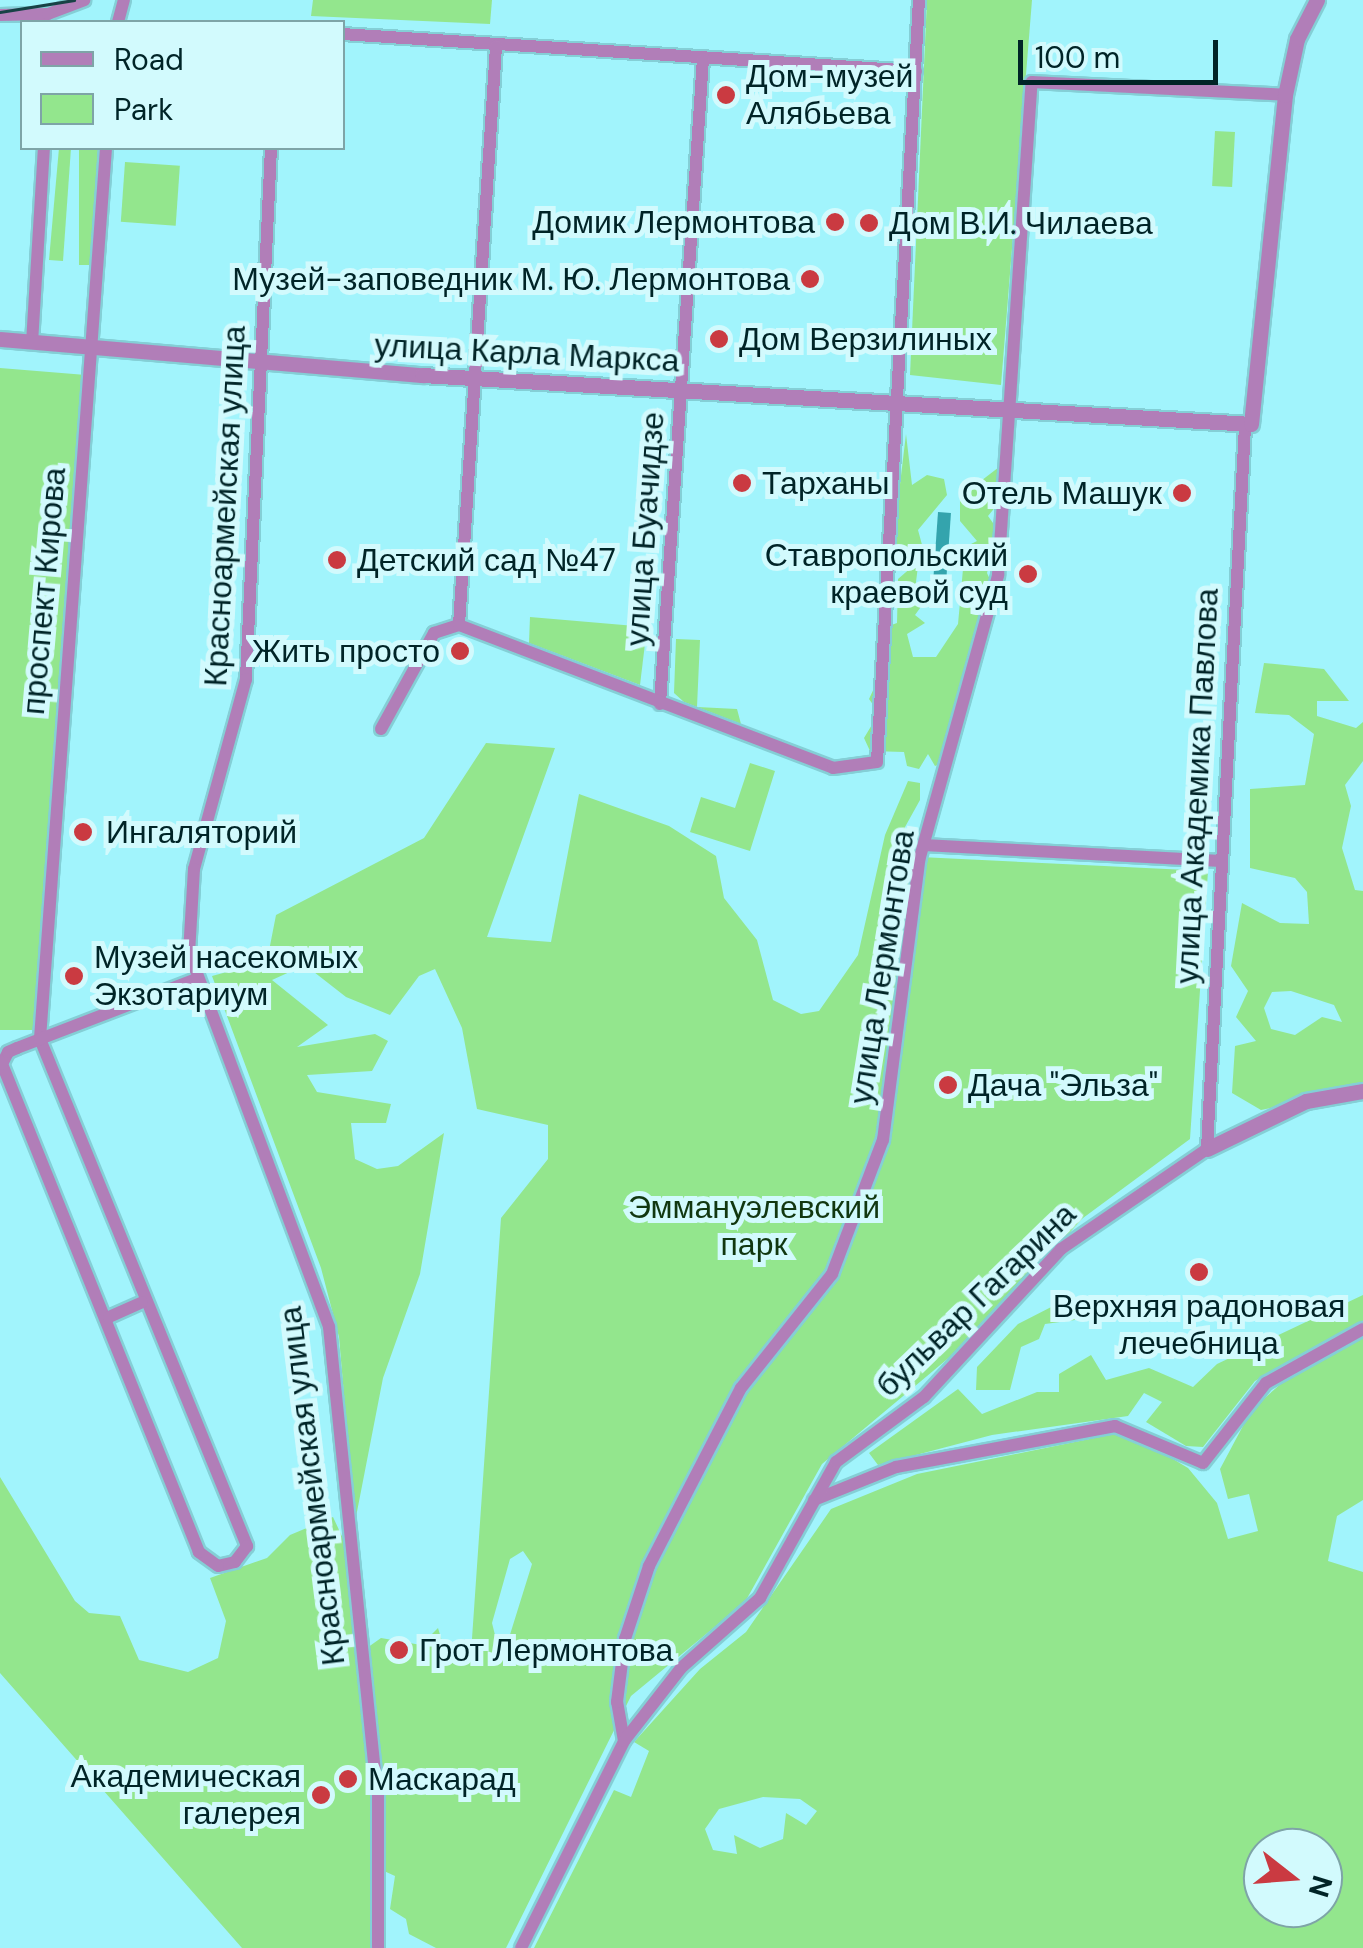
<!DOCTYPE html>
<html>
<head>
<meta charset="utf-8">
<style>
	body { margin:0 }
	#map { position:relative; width:1363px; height:1948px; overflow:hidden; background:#a1f4fc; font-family:"DM Sans",sans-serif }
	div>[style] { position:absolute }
	.green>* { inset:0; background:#93e68d; transform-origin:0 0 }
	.water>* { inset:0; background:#34a4ad; transform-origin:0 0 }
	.roads { filter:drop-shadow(2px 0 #84cfd6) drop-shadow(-2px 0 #84cfd6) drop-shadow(0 2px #84cfd6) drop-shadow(0 -2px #84cfd6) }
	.minor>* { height:12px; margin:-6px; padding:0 6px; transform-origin:6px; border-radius:6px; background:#b17eb8 }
	.tertiary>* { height:15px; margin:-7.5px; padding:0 7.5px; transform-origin:7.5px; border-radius:7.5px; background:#b17eb8 }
	.tram>* { height:2.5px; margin:-1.25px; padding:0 1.25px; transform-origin:1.25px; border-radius:1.25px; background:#174246 }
	.dots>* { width:28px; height:28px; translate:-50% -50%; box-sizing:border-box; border:5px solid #d2fafd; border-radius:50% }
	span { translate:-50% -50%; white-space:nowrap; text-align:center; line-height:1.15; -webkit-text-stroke:10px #d2fafd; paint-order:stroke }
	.poi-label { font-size:32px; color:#002427 }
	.left { translate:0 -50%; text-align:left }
	.right { translate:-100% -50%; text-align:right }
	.street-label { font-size:32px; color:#002427 }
	.park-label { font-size:32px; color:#113710 }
	.legend { position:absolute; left:20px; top:20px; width:325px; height:130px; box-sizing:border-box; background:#d2fafd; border:2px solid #7ea4a7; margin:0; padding:12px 18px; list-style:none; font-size:30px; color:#002427 }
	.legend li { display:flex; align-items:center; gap:20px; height:50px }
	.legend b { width:50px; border:2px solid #7ea4a7 }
	.north { position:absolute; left:1243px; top:1828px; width:100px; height:100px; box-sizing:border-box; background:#d2fafd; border:2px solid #7ea4a7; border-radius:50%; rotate:107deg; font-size:28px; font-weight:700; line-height:40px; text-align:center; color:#002427 }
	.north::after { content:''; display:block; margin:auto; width:35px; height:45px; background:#ca3a41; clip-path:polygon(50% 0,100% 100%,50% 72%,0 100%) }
	.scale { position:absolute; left:1018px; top:40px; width:200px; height:45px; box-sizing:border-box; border:5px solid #002427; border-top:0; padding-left:12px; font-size:30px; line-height:35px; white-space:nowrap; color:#002427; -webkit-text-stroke:8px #d2fafd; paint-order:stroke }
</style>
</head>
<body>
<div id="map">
	<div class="green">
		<div style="clip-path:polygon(313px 0,492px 0,490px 24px,311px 16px)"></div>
		<div style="clip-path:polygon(927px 0,1032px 0,1001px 385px,910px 375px)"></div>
		<div style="left:1215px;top:131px;width:20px;height:55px;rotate:3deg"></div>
		<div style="clip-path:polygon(59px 148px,71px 148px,63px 261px,49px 260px)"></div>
		<div style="left:79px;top:148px;width:22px;height:117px"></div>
		<div style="left:125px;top:162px;width:55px;height:60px;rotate:4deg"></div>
		<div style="clip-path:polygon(0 368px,86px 375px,40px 1030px,0 1030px)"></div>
		<div style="clip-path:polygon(906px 434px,912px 485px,927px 475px,944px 479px,947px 495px,918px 530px,927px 563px,918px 566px,915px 590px,928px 597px,915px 615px,925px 623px,907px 634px,913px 657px,936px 657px,958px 624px,965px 547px,977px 541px,960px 521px,960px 497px,1003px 464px,1001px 500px,988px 516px,998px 530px,987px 573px,992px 584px,961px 703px,943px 763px,935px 766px,928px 754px,919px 769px,907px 766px,904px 752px,870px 751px,864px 738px,879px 713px,869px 699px,885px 665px,883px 628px,897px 623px,898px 579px,913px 566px,911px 552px,893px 543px)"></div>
		<div style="clip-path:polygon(530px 617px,647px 627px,640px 685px,529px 643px)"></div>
		<div style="clip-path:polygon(676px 639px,700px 640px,697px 707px,737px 709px,741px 724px,684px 702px,674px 693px)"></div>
		<div style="clip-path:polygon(evenodd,1264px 663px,1324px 669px,1349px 701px,1317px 701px,1317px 716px,1356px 728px,1363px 722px,1363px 761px,1345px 785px,1351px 806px,1342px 848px,1355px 890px,1363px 891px,1363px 1088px,1261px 1110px,1232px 1093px,1235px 1046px,1256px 1041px,1236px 1017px,1248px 991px,1231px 966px,1242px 903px,1280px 923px,1309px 924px,1307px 892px,1295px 878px,1250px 868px,1250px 789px,1305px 785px,1314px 734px,1289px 715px,1255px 713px,1264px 663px,1291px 991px,1334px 1005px,1342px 1022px,1322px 1017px,1295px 1035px,1271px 1029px,1264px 1008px,1272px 992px,1291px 991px)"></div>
		<div style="clip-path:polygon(evenodd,486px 743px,555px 748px,487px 937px,551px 942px,579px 794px,669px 826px,716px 856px,724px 898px,757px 940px,773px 1000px,801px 1014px,819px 1011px,858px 955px,885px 835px,908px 781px,920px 783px,920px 800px,905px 827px,890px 903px,920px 857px,1208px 871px,1190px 1139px,1083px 1218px,976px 1335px,822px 1464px,745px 1602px,631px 1696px,506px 1948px,436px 1948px,409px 1934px,406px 1919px,390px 1909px,395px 1876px,384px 1871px,373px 1885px,371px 1948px,242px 1948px,0 1673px,0 1477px,75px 1601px,89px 1613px,120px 1616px,139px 1660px,188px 1672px,218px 1658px,226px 1621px,210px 1578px,267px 1558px,290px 1535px,333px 1517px,346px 1545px,357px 1655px,381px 1638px,421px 1645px,438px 1628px,444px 1648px,471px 1653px,501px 1218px,548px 1159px,548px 1125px,477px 1109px,462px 1028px,435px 969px,419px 976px,390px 1015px,346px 997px,305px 965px,272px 980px,328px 1025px,297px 1047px,375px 1034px,388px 1041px,372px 1071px,307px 1075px,317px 1092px,391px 1104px,386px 1123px,351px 1123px,355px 1159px,377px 1169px,398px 1166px,444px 1133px,420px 1274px,383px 1378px,355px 1522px,339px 1337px,321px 1268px,212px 976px,267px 961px,276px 915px,424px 838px,486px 743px,523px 1551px,532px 1564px,508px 1641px,497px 1643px,492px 1623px,510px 1559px,523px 1551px)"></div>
		<div style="clip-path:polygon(750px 763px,775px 771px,750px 851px,690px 832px,701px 797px,735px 808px)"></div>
		<div style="clip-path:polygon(1363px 1295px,1363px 1321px,1255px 1381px,1203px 1447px,1186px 1446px,1146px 1422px,1162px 1402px,1144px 1393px,1128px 1416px,992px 1435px,878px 1465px,869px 1453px,958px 1389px,982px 1414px,1037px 1392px,1059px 1392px,1059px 1374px,1091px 1355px,1106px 1380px,1149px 1368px,1193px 1387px,1217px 1364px)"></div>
		<div style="clip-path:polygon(1059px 1303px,1074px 1308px,1075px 1320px,1045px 1324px,1039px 1339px,1021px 1347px,1010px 1390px,976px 1390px,977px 1367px,1018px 1324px)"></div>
		<div style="clip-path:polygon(evenodd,1363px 1337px,1363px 1500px,1337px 1516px,1328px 1561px,1363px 1572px,1363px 1948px,534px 1948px,614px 1790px,631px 1797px,649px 1751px,634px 1742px,700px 1669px,746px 1632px,831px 1509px,917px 1474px,1114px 1434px,1138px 1438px,1188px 1468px,1217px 1503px,1228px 1539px,1258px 1531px,1249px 1494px,1228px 1499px,1220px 1469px,1252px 1409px,1290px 1376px,1363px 1337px,763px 1797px,800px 1799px,817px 1811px,806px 1825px,786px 1813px,783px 1839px,760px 1848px,734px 1835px,737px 1854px,713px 1850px,705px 1829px,719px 1809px,763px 1797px,1363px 1337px,1263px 1848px,1323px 1848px,1323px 1908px,1263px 1908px,1263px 1848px)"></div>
	</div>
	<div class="water">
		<div style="left:938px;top:512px;width:13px;height:90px;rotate:4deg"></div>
	</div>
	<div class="roads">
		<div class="minor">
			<div style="left:0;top:15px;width:48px;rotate:-1.2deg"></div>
			<div style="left:48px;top:14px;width:39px;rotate:-21deg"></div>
			<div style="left:118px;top:22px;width:23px;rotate:-75deg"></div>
			<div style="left:342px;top:34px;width:575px;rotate:3.69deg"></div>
			<div style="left:106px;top:148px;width:893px;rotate:94.24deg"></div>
			<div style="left:40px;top:1039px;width:548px;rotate:67.79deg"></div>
			<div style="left:247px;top:1546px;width:20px;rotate:127deg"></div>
			<div style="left:235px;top:1562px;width:17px;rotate:167deg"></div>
			<div style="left:218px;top:1566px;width:24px;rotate:-144deg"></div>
			<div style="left:199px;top:1552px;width:526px;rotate:-111.98deg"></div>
			<div style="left:2px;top:1064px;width:13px;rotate:-63deg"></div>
			<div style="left:8px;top:1052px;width:10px;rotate:-24deg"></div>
			<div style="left:17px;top:1048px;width:25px;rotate:-21deg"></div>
			<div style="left:40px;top:1039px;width:165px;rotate:-21deg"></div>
			<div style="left:271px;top:148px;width:532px;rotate:92.7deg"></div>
			<div style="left:246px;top:679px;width:197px;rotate:105.3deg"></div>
			<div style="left:194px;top:869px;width:83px;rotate:93.4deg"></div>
			<div style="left:189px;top:952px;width:400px;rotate:69.5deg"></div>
			<div style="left:329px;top:1327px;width:444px;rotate:84.1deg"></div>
			<div style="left:32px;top:343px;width:195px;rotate:-86.5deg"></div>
			<div style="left:459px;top:625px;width:580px;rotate:-86.34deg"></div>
			<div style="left:660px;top:704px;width:646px;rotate:-86.19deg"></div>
			<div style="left:381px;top:729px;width:110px;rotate:-61.1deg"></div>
			<div style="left:434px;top:633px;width:26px;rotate:-18deg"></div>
			<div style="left:459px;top:625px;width:400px;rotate:20.9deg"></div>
			<div style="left:833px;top:768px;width:44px;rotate:-7.8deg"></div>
			<div style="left:877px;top:762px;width:763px;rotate:-86.85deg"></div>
			<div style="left:925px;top:845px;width:295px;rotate:3.1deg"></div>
			<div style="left:109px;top:1317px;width:36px;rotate:-24deg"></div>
			<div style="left:814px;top:1500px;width:88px;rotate:-21.9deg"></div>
			<div style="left:896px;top:1467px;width:223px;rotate:-10.6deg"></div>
			<div style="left:1115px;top:1426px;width:95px;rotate:22.8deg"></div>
			<div style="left:1203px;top:1463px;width:102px;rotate:-51.8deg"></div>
			<div style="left:1266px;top:1383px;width:111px;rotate:-29.1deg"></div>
			<div style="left:624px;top:1741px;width:40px;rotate:-100deg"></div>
			<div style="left:617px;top:1702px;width:64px;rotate:-82.8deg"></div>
			<div style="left:625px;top:1639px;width:77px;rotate:-71.8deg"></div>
			<div style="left:649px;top:1566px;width:200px;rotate:-62.7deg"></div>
			<div style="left:741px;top:1388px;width:146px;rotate:-51.4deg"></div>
			<div style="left:832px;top:1274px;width:143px;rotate:-69.2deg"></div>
			<div style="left:883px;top:1140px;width:285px;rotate:-82.6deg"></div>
			<div style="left:920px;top:857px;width:293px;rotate:-74.5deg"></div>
			<div style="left:998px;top:575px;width:494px;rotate:-86.1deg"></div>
			<div style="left:1032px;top:82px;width:253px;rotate:2.9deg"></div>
			<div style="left:378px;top:1948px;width:171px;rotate:-90deg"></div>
			<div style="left:521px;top:1948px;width:231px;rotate:-63.5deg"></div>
			<div style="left:624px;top:1741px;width:93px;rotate:-52deg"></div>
			<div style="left:681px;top:1668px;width:106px;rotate:-41.5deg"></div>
			<div style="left:760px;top:1598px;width:156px;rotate:-60.8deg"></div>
			<div style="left:836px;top:1462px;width:109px;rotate:-36.5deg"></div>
			<div style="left:924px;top:1397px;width:202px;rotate:-47.2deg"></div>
			<div style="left:1061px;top:1249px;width:177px;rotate:-34.4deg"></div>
			<div style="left:1207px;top:1149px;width:724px;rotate:-86.99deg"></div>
		</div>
		<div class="tertiary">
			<div style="left:0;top:339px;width:424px;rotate:4.9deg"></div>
			<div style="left:422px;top:375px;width:830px;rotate:3.38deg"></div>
			<div style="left:1251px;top:424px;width:331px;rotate:-84.1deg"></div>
			<div style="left:1285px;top:95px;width:57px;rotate:-77.9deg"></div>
			<div style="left:1297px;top:39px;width:44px;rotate:-62.9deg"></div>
			<div style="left:1207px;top:1149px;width:110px;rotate:-25.9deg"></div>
			<div style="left:1306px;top:1101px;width:58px;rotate:-10deg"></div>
		</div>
	</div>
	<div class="tram">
		<div style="left:0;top:12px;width:75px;rotate:-9.2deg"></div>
	</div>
	<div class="dots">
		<div style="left:726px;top:95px;background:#ca3a41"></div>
		<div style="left:835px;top:222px;background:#ca3a41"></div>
		<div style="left:869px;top:223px;background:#ca3a41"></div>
		<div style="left:810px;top:279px;background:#ca3a41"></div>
		<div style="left:719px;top:339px;background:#ca3a41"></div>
		<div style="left:742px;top:483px;background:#ca3a41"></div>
		<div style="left:1182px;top:493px;background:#ca3a41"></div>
		<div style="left:337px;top:560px;background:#ca3a41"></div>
		<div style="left:1028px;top:574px;background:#ca3a41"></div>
		<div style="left:460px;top:651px;background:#ca3a41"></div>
		<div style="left:83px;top:832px;background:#ca3a41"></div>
		<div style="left:74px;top:976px;background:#ca3a41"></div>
		<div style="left:948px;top:1085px;background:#ca3a41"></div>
		<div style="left:1199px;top:1272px;background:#ca3a41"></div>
		<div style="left:399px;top:1650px;background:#ca3a41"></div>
		<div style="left:348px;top:1779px;background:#ca3a41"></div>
		<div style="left:321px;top:1795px;background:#ca3a41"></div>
	</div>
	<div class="poi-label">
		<span class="left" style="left:746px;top:95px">Дом-музей<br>Алябьева</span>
		<span class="right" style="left:815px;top:222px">Домик Лермонтова</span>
		<span class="left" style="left:889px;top:223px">Дом В.И. Чилаева</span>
		<span class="right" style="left:790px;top:279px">Музей-заповедник М. Ю. Лермонтова</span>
		<span class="left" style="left:739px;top:339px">Дом Верзилиных</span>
		<span class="left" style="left:762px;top:483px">Тарханы</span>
		<span class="right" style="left:1162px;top:493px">Отель Машук</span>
		<span class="right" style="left:1008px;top:574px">Ставропольский<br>краевой суд</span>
		<span class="left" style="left:357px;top:560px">Детский сад №47</span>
		<span class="right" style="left:440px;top:651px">Жить просто</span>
		<span class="left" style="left:106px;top:832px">Ингаляторий</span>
		<span class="left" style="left:94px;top:976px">Музей насекомых<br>Экзотариум</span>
		<span class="left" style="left:968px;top:1085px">Дача "Эльза"</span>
		<span style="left:1199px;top:1325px">Верхняя радоновая<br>лечебница</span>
		<span class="left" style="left:419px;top:1650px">Грот Лермонтова</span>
		<span class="right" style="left:301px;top:1795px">Академическая<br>галерея</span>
		<span class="left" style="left:368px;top:1779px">Маскарад</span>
	</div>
	<div class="street-label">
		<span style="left:527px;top:353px;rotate:3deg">улица Карла Маркса</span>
		<span style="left:225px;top:506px;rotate:-87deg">Красноармейская улица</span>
		<span style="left:645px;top:529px;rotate:-86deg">улица Буачидзе</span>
		<span style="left:44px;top:591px;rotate:-85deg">проспект Кирова</span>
		<span style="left:1197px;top:786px;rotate:-87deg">улица Академика Павлова</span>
		<span style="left:882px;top:967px;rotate:-81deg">улица Лермонтова</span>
		<span style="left:976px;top:1300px;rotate:-44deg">бульвар Гагарина</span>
		<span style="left:312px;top:1486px;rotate:-97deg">Красноармейская улица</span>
	</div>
	<div class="park-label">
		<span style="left:754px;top:1226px">Эммануэлевский<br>парк</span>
	</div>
	<ul class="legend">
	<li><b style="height:12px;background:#b17eb8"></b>Road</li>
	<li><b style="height:28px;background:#93e68d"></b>Park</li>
	</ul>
	<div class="north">N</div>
	<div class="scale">100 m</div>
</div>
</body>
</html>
